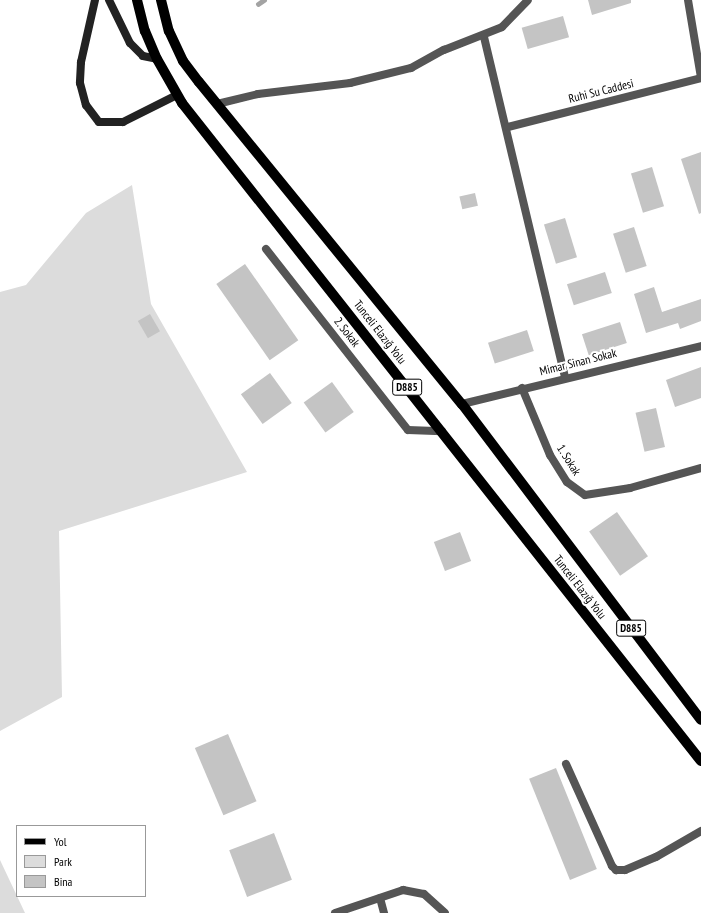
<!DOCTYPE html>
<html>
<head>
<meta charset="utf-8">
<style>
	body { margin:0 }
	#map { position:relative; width:701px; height:913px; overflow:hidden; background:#fff; font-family:"PT Sans Narrow",sans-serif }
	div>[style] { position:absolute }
	.green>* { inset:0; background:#dcdcdc }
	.stream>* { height:4.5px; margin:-2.25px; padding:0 2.25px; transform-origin:2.25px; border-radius:2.25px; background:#a3a3a3 }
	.building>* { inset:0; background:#c4c4c4; transform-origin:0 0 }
	.street>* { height:8px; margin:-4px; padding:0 4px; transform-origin:4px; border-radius:4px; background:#555 }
	.secondary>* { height:8px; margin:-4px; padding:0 4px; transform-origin:4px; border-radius:4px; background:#222 }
	.primary>* { height:10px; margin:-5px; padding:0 5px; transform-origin:5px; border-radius:5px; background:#000 }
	span { translate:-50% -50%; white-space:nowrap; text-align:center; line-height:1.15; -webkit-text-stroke:4px #fff; paint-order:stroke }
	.shield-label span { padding:1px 3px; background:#fff; border:1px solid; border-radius:3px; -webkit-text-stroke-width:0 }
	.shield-label { font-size:11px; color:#000; font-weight:700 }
	.street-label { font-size:12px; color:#000 }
	.legend { position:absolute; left:16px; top:825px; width:130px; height:72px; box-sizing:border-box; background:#fff; border:1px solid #999; margin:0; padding:5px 7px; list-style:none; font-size:12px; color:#000 }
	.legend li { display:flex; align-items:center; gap:8px; height:20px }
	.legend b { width:20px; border:1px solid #999 }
</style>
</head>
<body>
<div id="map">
	<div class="green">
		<div style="clip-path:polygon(132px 185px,151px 304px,247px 472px,59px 531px,62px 697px,0 731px,0 292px,26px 285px,86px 213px)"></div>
		<div style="clip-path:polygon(0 860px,25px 913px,0 913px)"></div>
	</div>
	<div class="stream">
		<div style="left:258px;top:4px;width:7px;rotate:-34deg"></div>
	</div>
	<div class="building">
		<div style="clip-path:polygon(588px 0,631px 0,631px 3px,592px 15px)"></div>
		<div style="left:563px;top:16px;width:22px;height:43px;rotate:74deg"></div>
		<div style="clip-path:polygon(701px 152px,701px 213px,699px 214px,681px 159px)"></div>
		<div style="left:652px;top:167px;width:41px;height:22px;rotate:73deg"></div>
		<div style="left:475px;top:193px;width:13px;height:16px;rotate:77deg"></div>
		<div style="left:565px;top:218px;width:41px;height:22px;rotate:73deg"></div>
		<div style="left:634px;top:227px;width:41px;height:22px;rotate:72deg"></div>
		<div style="left:245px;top:264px;width:93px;height:35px;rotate:55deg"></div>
		<div style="left:605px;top:272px;width:22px;height:40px;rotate:72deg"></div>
		<div style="clip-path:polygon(654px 287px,662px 312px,701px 299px,701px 321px,680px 329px,678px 323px,646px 333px,634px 294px)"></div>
		<div style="left:150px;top:314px;width:20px;height:14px;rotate:60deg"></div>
		<div style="left:620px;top:322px;width:22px;height:40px;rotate:72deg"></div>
		<div style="left:527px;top:330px;width:22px;height:41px;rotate:72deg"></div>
		<div style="clip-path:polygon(701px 367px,701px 398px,675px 407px,666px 380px)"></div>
		<div style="left:270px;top:373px;width:37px;height:36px;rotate:54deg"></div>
		<div style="left:332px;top:382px;width:37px;height:35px;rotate:54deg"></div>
		<div style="left:656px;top:408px;width:40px;height:21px;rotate:77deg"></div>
		<div style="left:617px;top:512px;width:54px;height:34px;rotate:55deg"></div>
		<div style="left:460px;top:532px;width:31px;height:28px;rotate:69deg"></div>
		<div style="left:228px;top:734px;width:73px;height:36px;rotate:67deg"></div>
		<div style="left:556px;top:768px;width:109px;height:29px;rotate:68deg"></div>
		<div style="left:274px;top:833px;width:50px;height:48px;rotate:69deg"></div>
	</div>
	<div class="street">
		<div style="left:688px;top:0;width:79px;rotate:80.5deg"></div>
		<div style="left:484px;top:37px;width:350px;rotate:76.6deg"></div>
		<div style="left:217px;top:104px;width:42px;rotate:-13.7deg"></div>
		<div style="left:258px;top:94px;width:93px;rotate:-6.8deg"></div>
		<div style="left:350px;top:83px;width:63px;rotate:-13.8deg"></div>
		<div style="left:411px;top:68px;width:38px;rotate:-29deg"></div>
		<div style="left:444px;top:50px;width:62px;rotate:-21.6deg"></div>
		<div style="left:502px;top:27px;width:37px;rotate:-46deg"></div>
		<div style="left:508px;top:127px;width:199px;rotate:-14.2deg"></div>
		<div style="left:266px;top:249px;width:230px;rotate:51.9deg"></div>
		<div style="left:408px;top:430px;width:34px;rotate:2deg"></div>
		<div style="left:522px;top:388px;width:73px;rotate:67.3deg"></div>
		<div style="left:550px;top:455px;width:32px;rotate:58deg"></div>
		<div style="left:567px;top:482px;width:22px;rotate:36deg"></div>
		<div style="left:585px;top:495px;width:46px;rotate:-8.8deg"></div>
		<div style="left:630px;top:488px;width:74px;rotate:-15.7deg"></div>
		<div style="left:462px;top:404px;width:246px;rotate:-13.6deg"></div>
		<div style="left:566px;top:764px;width:112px;rotate:65.7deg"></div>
		<div style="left:612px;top:866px;width:6px;rotate:45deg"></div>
		<div style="left:616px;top:870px;width:9px"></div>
		<div style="left:625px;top:870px;width:34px;rotate:-23deg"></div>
		<div style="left:656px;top:857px;width:52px;rotate:-30deg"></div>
		<div style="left:380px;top:898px;width:16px;rotate:75deg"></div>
		<div style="left:335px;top:913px;width:72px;rotate:-18.7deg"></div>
		<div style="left:403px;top:890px;width:21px;rotate:11deg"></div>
		<div style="left:424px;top:894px;width:28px;rotate:42deg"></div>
	</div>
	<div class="secondary">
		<div style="left:95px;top:0;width:64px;rotate:102.7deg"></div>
		<div style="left:81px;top:62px;width:21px;rotate:93deg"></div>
		<div style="left:80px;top:83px;width:23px;rotate:75deg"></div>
		<div style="left:86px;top:105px;width:21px;rotate:53deg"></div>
		<div style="left:99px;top:122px;width:24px"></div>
		<div style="left:123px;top:122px;width:60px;rotate:-26.6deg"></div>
		<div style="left:109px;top:0;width:48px;rotate:64deg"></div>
		<div style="left:130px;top:43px;width:18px;rotate:45deg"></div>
		<div style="left:143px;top:56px;width:14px;rotate:12deg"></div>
	</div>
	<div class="primary">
		<div style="left:137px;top:0;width:32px;rotate:76deg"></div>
		<div style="left:145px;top:31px;width:30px;rotate:67deg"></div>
		<div style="left:157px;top:59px;width:51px;rotate:60.4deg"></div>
		<div style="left:182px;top:103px;width:838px;rotate:51.74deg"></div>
		<div style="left:161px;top:0;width:32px;rotate:76deg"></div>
		<div style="left:169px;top:31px;width:33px;rotate:65deg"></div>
		<div style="left:183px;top:61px;width:26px;rotate:53deg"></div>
		<div style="left:199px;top:82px;width:416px;rotate:50.8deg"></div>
		<div style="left:462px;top:404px;width:396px;rotate:52.9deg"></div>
	</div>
	<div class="shield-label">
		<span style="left:407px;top:387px">D885</span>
		<span style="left:631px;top:628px">D885</span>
	</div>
	<div class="street-label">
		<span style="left:601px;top:91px;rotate:-14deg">Ruhi Su Caddesi</span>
		<span style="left:347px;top:332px;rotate:52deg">2. Sokak</span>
		<span style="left:380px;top:332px;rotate:52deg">Tunceli Elazığ Yolu</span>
		<span style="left:578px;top:362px;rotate:-14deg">Mimar Sinan Sokak</span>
		<span style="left:569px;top:460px;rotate:58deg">1. Sokak</span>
		<span style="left:580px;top:587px;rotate:52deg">Tunceli Elazığ Yolu</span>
	</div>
	<ul class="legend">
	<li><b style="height:5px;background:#000"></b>Yol</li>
	<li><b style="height:11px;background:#dcdcdc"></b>Park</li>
	<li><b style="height:11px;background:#c4c4c4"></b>Bina</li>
	</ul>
</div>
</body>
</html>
